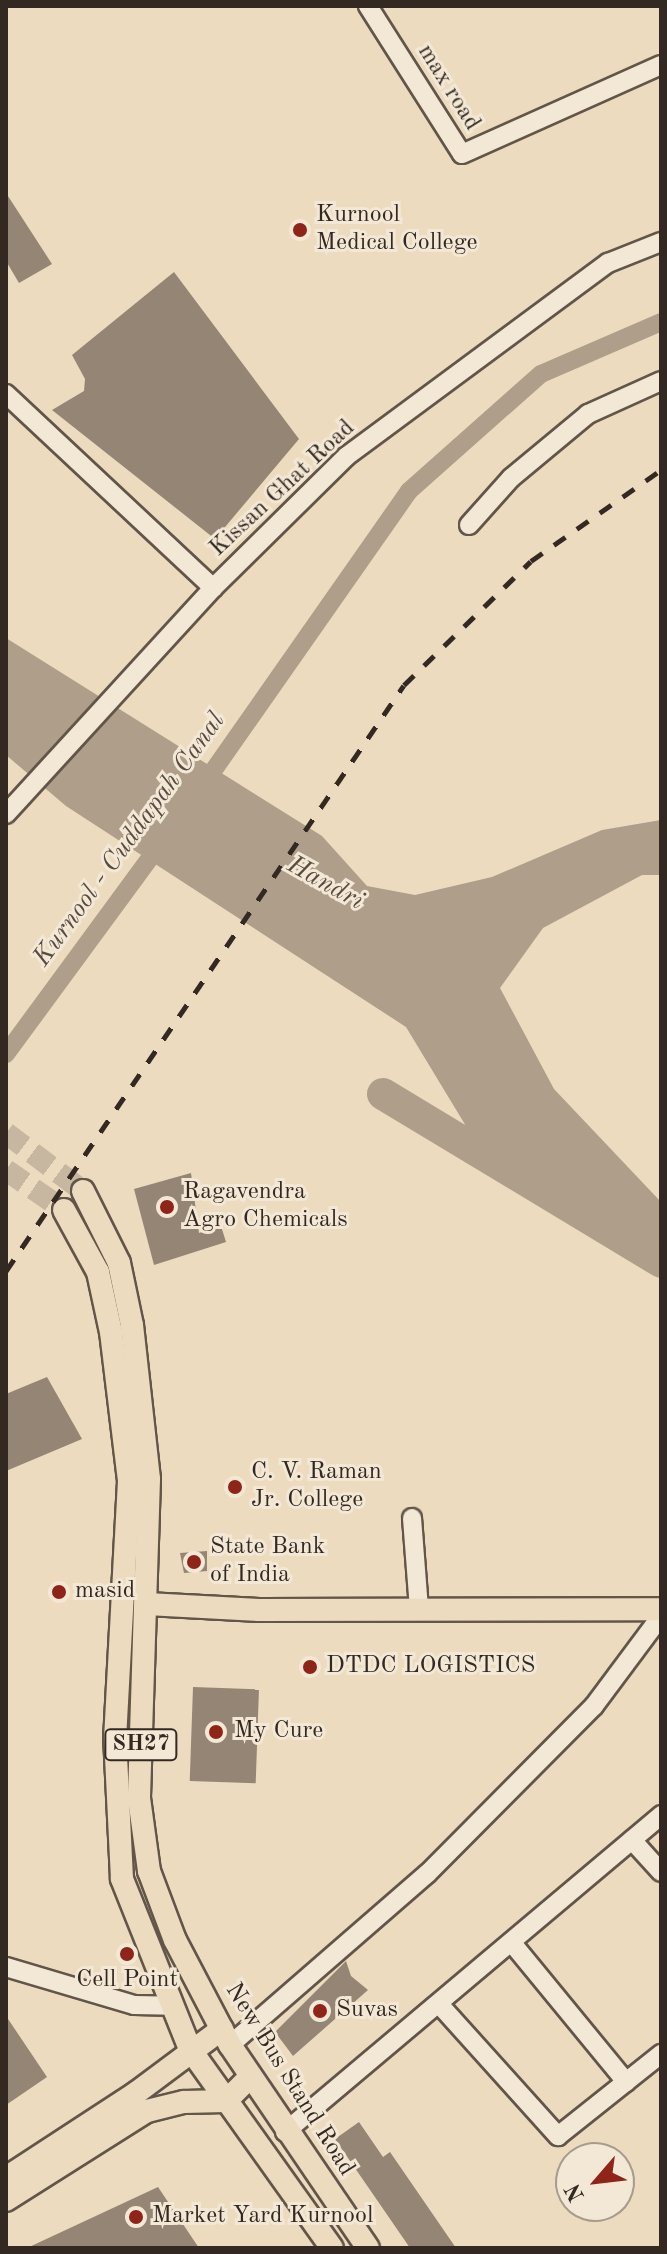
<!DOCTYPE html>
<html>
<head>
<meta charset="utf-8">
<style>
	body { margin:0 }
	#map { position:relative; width:667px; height:2254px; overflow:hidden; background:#eddbbf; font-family:"Old Standard TT",serif }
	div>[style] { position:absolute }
	.water>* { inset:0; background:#ae9e8a }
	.canal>* { height:18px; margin:-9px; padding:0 9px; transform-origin:9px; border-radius:9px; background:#ae9e8a }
	.river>* { height:32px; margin:-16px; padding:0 16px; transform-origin:16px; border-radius:16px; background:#ae9e8a }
	.building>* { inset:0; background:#948574; transform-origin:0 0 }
	.major-tunnel>* { height:22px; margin-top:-11px; transform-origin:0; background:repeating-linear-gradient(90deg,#c8b7a0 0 22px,transparent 0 33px) }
	.roads { filter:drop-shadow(2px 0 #625549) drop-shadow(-2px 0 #625549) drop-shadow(0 2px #625549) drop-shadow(0 -2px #625549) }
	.minor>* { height:18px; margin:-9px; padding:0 9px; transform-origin:9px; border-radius:9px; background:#f3e8d5 }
	.major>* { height:22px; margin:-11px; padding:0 11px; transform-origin:11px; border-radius:11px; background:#eddbbf }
	.rail>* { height:5px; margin-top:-2.5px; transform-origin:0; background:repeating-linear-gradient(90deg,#342822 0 14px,transparent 0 28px) }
	.dots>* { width:22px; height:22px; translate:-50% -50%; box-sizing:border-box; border:4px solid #f3e8d5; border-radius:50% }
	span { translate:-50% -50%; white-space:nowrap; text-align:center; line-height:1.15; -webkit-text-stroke:6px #f3e8d5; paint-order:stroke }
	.shield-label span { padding:2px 6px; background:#f3e8d5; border:2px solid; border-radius:6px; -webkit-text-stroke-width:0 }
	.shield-label { font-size:22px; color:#342822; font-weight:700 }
	.street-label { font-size:24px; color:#342822 }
	.poi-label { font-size:24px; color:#342822 }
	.left { translate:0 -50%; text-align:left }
	.water-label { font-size:26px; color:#594b41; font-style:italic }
	.frame { position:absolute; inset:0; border:8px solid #342822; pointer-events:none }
	.north { position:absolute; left:555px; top:2142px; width:80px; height:80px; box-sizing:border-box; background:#f3e8d5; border:2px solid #a79b8d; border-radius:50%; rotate:242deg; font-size:22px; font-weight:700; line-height:32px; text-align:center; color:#342822 }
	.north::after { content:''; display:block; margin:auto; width:28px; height:36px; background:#8f2418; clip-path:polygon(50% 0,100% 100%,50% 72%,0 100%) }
</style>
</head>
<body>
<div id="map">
	<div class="water">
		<div style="clip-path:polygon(6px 638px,322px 836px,367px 886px,415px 895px,492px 877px,602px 830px,661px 820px,661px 875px,642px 875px,543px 928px,500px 988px,554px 1089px,661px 1202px,661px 1271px,475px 1141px,406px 1027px,66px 806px,6px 755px)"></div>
	</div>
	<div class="canal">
		<div style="left:199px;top:791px;width:366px;rotate:-55deg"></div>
		<div style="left:409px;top:491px;width:176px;rotate:-41.6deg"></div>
		<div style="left:541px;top:374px;width:131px;rotate:-23.4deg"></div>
		<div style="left:6px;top:1054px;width:265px;rotate:-53.7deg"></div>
	</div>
	<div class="river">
		<div style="left:383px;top:1094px;width:325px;rotate:31.1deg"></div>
	</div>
	<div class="building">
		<div style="clip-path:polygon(6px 193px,52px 264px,19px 283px,6px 261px)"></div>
		<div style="clip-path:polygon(174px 272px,299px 439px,215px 539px,52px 410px,84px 391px,85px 379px,72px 355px)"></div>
		<div style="clip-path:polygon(191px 1173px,199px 1233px,221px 1226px,226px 1242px,154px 1265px,134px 1189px)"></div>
		<div style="clip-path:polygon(47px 1377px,82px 1439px,6px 1471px,6px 1394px)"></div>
		<div style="clip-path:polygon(207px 1551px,207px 1571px,184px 1573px,180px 1553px)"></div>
		<div style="left:193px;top:1687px;width:66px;height:94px;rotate:2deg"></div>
		<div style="clip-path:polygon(346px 1961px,351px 1976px,368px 1990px,293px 2056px,275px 2032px)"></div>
		<div style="clip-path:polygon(6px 2016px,47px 2077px,6px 2105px)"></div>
		<div style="clip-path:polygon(359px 2122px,383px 2157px,390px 2152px,456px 2248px,410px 2248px,335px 2139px)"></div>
		<div style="clip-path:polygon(158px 2187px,199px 2248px,27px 2248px)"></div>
	</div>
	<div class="major-tunnel">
		<div style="left:6px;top:1133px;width:96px;rotate:37deg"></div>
		<div style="left:6px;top:1170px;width:70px;rotate:34.6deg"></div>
	</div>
	<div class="roads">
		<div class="minor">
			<div style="left:368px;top:6px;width:175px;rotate:57.6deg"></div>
			<div style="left:462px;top:154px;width:218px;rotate:-24.1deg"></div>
			<div style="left:6px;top:394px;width:284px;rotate:43.1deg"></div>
			<div style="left:213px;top:588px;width:188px;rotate:-44.6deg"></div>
			<div style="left:347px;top:456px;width:325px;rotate:-36.5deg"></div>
			<div style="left:608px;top:263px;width:57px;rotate:-21.6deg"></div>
			<div style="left:469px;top:525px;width:63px;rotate:-48.2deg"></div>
			<div style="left:511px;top:478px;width:100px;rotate:-39.7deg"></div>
			<div style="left:588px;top:414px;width:80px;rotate:-24.3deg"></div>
			<div style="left:6px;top:814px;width:306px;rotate:-47.5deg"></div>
			<div style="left:412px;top:1518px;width:91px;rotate:85.6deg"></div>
			<div style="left:632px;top:1840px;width:43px;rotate:47.8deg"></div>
			<div style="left:512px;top:1943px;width:180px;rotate:50.6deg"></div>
			<div style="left:6px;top:1967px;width:134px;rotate:16.5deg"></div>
			<div style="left:134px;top:2005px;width:39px;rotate:1deg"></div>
			<div style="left:439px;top:2004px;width:178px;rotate:48deg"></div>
			<div style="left:558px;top:2136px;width:132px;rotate:-38.5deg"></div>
			<div style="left:230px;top:2045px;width:261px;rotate:-41deg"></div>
			<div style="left:427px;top:1874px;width:237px;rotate:-45.2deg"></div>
			<div style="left:594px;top:1706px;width:112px;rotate:-53.3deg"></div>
			<div style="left:285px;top:2132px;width:492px;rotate:-40.1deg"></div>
		</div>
		<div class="major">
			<div style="left:83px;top:1191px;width:80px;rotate:63.4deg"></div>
			<div style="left:119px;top:1263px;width:63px;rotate:78.2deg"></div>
			<div style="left:132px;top:1325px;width:155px;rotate:83.7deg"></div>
			<div style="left:149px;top:1479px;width:319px;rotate:91.8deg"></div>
			<div style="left:139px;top:1798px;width:74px;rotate:82.2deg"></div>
			<div style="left:149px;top:1871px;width:74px;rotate:69.4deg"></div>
			<div style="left:175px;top:1940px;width:119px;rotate:62.4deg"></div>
			<div style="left:230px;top:2045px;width:245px;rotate:55.8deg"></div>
			<div style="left:64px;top:1210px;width:71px;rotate:61.3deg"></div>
			<div style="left:98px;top:1272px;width:61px;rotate:77.8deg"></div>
			<div style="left:111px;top:1332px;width:150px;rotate:83.1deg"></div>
			<div style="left:129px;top:1481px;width:255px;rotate:93.1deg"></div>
			<div style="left:115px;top:1736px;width:143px;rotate:87.2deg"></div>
			<div style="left:122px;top:1879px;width:183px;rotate:68.2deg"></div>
			<div style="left:190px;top:2049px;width:244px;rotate:54.5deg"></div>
			<div style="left:147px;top:1604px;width:112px;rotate:3.1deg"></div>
			<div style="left:259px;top:1610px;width:402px;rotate:-0.1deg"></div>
			<div style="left:6px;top:2178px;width:155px;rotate:-33.2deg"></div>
			<div style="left:136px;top:2093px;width:107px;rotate:-36.7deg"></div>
			<div style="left:6px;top:2200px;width:167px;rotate:-32.3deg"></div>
			<div style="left:147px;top:2111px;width:38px;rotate:-14deg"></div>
			<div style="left:184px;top:2102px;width:42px;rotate:-1.4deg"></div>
			<div style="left:226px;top:2101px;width:34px;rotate:-45deg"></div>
		</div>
	</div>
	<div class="rail">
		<div style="left:6px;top:1271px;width:708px;rotate:-55.82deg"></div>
		<div style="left:404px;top:685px;width:177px;rotate:-44.3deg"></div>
		<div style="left:531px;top:561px;width:159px;rotate:-35deg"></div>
	</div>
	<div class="dots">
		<div style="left:300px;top:230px;background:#8f2418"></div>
		<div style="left:167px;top:1207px;background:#8f2418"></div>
		<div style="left:235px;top:1487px;background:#8f2418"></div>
		<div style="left:194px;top:1562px;background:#8f2418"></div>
		<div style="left:59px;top:1592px;background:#8f2418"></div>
		<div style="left:310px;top:1667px;background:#8f2418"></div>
		<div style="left:216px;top:1732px;background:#8f2418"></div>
		<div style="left:127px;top:1954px;background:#8f2418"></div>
		<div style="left:320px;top:2011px;background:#8f2418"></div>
		<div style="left:136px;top:2217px;background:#8f2418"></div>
	</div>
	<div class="shield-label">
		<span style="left:141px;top:1745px">SH27</span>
	</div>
	<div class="street-label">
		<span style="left:448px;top:88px;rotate:58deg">max road</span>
		<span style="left:283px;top:489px;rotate:-43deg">Kissan Ghat Road</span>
		<span style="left:289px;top:2080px;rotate:58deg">New Bus Stand Road</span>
	</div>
	<div class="poi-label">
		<span class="left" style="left:316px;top:230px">Kurnool<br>Medical College</span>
		<span class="left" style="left:183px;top:1207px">Ragavendra<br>Agro Chemicals</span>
		<span class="left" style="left:251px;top:1487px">C. V. Raman<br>Jr. College</span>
		<span class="left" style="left:210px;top:1562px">State Bank<br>of India</span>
		<span class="left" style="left:75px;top:1592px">masid</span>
		<span class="left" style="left:326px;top:1667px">DTDC LOGISTICS</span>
		<span class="left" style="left:234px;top:1732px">My Cure</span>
		<span style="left:127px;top:1981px">Cell Point</span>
		<span class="left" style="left:336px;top:2011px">Suvas</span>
		<span class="left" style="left:152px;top:2217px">Market Yard Kurnool</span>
	</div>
	<div class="water-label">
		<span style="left:130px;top:840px;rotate:-54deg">Kurnool - Cuddapah Canal</span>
		<span style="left:325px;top:884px;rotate:29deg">Handri</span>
	</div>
	<div class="frame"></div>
	<div class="north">N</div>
</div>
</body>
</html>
